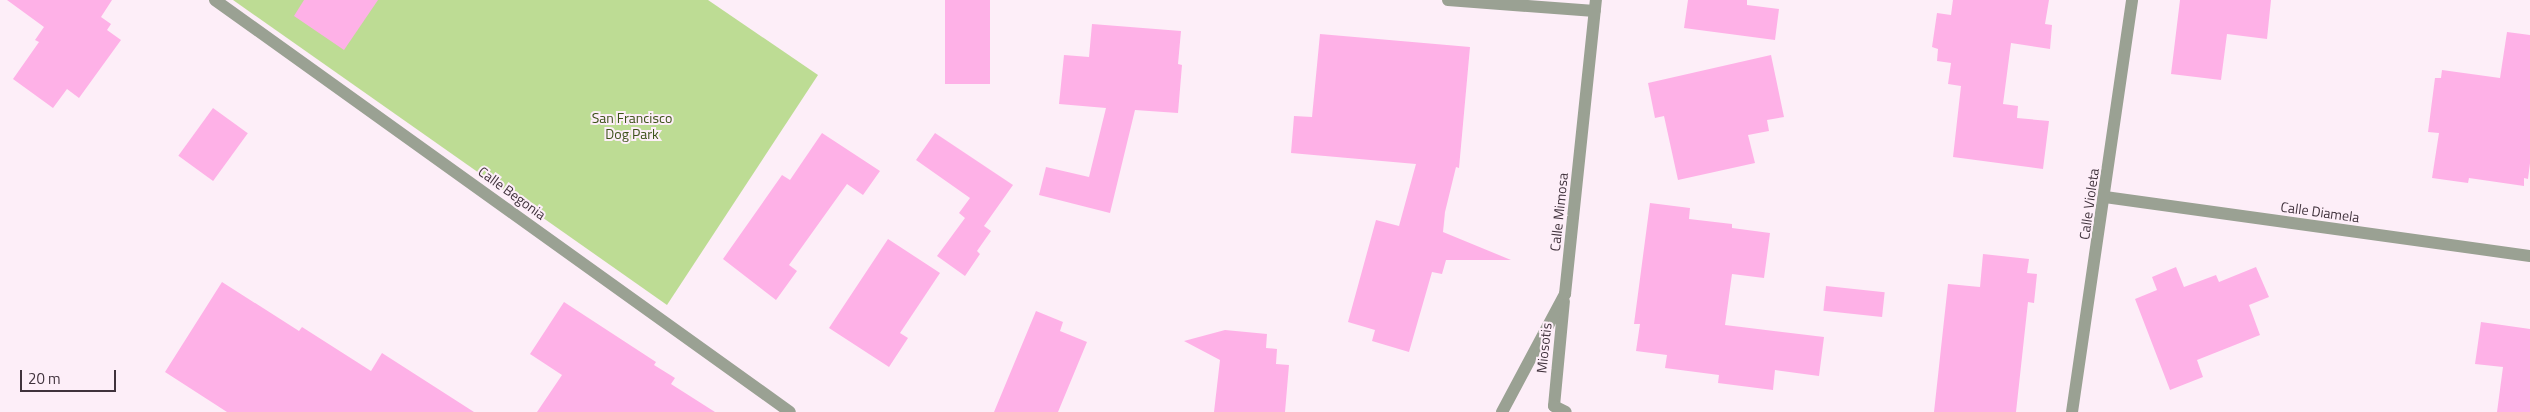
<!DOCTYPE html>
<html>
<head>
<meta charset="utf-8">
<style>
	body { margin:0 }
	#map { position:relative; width:2530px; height:412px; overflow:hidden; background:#fdeef8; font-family:"Titillium Web",sans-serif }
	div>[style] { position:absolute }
	.green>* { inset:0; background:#bddc94 }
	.building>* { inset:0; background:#feb1e7; transform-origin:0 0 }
	.street>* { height:12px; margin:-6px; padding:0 6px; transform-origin:6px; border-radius:6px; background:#9aa193 }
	span { translate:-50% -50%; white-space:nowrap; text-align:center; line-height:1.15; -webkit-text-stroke:4px #fdeef8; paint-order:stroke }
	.park-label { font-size:14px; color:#3c5118 }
	.street-label { font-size:14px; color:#40323c }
	.scale { position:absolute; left:20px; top:370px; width:96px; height:22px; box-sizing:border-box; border:2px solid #40323c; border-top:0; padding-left:6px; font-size:15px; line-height:18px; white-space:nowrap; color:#40323c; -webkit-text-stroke:4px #fdeef8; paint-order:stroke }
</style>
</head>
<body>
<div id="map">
	<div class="green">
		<div style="clip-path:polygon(233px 0,708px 0,818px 75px,667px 305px)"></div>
	</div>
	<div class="building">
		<div style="clip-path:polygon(7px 0,112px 0,101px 17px,111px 24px,107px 30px,121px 40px,79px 98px,67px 89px,53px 108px,13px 79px,39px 42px,35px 40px,44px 27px)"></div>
		<div style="clip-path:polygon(304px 0,378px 0,344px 50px,294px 16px)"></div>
		<div style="left:945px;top:0;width:45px;height:84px"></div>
		<div style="clip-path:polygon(1688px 0,1747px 0,1747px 5px,1779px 9px,1775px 40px,1684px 28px)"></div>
		<div style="clip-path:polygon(1953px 0,2049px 0,2045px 24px,2052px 25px,2050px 49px,2011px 43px,2003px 104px,2018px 106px,2017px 118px,2049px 121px,2043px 169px,1953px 157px,1961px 86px,1948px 84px,1951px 63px,1937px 61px,1938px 49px,1932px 47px,1937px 13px,1951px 15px)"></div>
		<div style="clip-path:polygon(2180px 0,2271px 0,2267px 39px,2227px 34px,2221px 80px,2171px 74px)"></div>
		<div style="clip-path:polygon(1092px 24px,1181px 31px,1178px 64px,1182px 65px,1178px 113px,1135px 110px,1110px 213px,1039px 195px,1046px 167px,1089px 177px,1106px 108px,1059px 104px,1064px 55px,1089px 57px)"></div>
		<div style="clip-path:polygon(2507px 32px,2530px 35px,2530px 163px,2528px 179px,2524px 178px,2524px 186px,2469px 178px,2468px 183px,2432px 178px,2439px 133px,2428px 132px,2435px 78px,2441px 78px,2442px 70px,2500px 78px)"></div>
		<div style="clip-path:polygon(1320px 34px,1470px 47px,1459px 168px,1456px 167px,1445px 212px,1443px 232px,1511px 260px,1446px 260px,1442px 274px,1432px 272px,1409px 352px,1372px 341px,1375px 330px,1348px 322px,1376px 220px,1399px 226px,1416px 164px,1291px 153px,1294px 116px,1312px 117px)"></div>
		<div style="clip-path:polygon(1771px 55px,1784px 117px,1767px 120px,1769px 131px,1748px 135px,1755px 163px,1678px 180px,1664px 116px,1655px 118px,1648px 83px)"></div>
		<div style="left:213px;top:108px;width:43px;height:59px;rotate:36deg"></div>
		<div style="clip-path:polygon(822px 133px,880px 171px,863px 195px,847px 184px,789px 265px,797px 271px,776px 300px,723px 259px,782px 175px,790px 180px)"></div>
		<div style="clip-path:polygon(935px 133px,1013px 185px,984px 226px,991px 231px,977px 251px,980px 254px,965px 276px,937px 256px,965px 218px,959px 213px,970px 198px,916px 160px)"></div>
		<div style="clip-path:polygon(1650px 203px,1690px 208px,1689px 219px,1732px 224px,1732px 228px,1770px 233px,1764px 278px,1732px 274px,1725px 325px,1824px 337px,1819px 376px,1775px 370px,1773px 390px,1718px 383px,1719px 375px,1665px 368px,1667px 355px,1636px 351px,1640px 324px,1634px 324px)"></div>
		<div style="clip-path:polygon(888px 239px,940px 273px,900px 333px,908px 338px,889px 367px,829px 328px)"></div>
		<div style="clip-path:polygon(1983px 254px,2029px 259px,2027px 273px,2037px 274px,2034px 303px,2028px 302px,2016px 412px,1934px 412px,1948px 284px,1980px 287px)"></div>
		<div style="clip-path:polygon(2176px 267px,2184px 287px,2216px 275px,2219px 282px,2256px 267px,2269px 297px,2249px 305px,2260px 335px,2197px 360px,2203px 377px,2170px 390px,2135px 299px,2157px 290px,2152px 277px)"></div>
		<div style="clip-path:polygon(222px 282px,299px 331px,302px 327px,371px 371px,382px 353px,474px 412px,227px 412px,165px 372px)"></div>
		<div style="left:1826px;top:286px;width:59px;height:25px;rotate:6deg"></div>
		<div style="clip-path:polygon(564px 302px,656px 362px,654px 365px,675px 378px,671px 384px,715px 412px,537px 412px,562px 375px,530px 354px)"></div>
		<div style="clip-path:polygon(1036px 311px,1063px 322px,1060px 331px,1087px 342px,1058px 412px,994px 412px)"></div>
		<div style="clip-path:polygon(2481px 322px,2530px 329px,2530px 412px,2497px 412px,2503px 367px,2475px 364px)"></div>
		<div style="clip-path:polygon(1225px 330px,1267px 334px,1266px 348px,1277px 349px,1276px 364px,1289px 365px,1285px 412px,1214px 412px,1220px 360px,1184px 341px)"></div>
	</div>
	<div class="street">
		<div style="left:215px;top:0;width:707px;rotate:35.62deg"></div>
		<div style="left:1448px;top:0;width:147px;rotate:4.3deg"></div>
		<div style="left:2105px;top:197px;width:429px;rotate:7.9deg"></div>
		<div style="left:1554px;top:406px;width:105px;rotate:-84.6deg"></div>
		<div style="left:1554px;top:406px;width:13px;rotate:27deg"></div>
		<div style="left:1502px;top:412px;width:134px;rotate:-61.9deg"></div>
		<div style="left:1565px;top:294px;width:296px;rotate:-84deg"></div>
		<div style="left:2072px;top:412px;width:416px;rotate:-81.7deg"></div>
	</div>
	<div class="park-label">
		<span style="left:632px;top:126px">San Francisco<br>Dog Park</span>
	</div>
	<div class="street-label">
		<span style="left:512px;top:193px;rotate:36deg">Calle Begonia</span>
		<span style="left:2089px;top:204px;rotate:-82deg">Calle Violeta</span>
		<span style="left:1559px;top:212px;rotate:-84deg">Calle Mimosa</span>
		<span style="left:2320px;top:212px;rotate:8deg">Calle Diamela</span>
		<span style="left:1544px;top:348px;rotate:-84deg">Miosotis</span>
	</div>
	<div class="scale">20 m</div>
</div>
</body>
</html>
